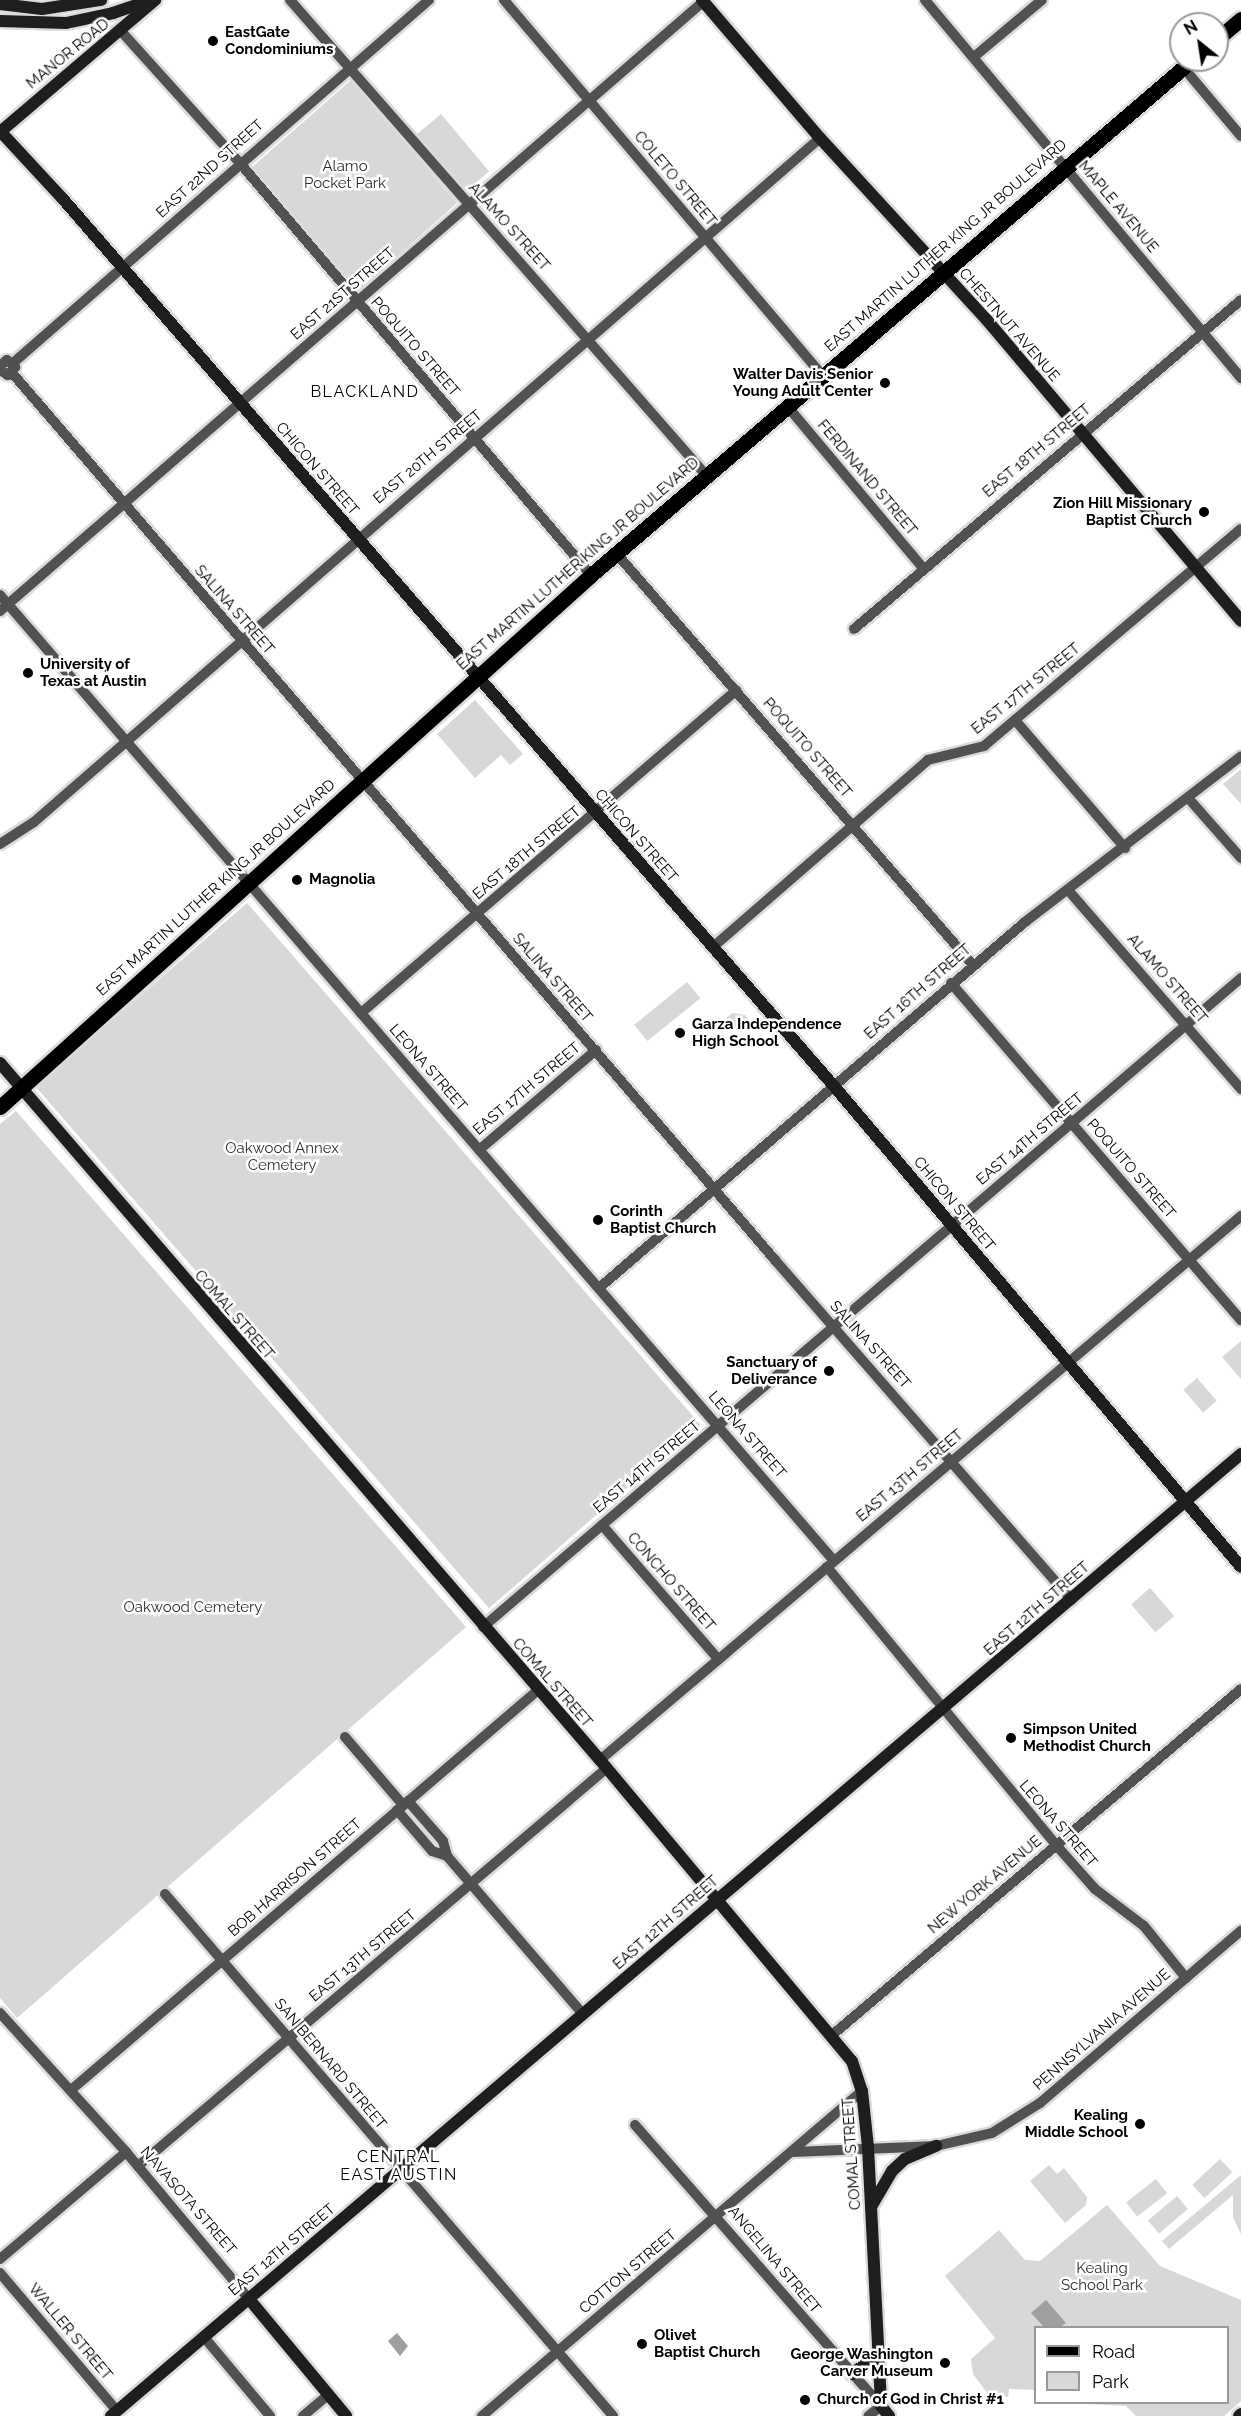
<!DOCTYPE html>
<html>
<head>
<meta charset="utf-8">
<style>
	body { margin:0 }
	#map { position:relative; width:1241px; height:2416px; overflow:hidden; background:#fff; font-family:Raleway,sans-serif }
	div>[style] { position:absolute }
	.green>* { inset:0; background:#d8d8d8; transform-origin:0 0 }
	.water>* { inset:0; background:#9f9f9f }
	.roads { filter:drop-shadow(2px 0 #dbdbdb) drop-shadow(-2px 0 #dbdbdb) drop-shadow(0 2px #dbdbdb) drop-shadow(0 -2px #dbdbdb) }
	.street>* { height:10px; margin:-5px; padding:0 5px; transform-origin:5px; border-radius:5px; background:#515151 }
	.secondary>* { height:12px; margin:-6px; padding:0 6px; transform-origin:6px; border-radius:6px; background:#1e1e1e }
	.primary>* { height:15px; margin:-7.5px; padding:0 7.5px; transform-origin:7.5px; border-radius:7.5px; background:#000 }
	.dots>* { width:16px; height:16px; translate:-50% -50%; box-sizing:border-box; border:3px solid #fff; border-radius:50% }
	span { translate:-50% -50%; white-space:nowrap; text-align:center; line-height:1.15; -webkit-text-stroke:5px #fff; paint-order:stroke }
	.poi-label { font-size:15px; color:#000; font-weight:700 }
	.left { translate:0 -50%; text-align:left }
	.right { translate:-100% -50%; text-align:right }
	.street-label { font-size:15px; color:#000 }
	.park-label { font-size:15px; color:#2f2f2f }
	.neighbourhood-label { font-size:16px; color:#000; letter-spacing:1.5px }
	.legend { position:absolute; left:1034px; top:2326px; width:195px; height:78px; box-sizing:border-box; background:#fff; border:2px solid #999; margin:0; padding:8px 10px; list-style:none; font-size:18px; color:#000 }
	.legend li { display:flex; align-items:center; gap:12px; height:30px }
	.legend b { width:30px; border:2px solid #999 }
	.north { position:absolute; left:1169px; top:12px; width:60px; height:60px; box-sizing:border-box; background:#fff; border:2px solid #999; border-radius:50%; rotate:330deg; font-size:16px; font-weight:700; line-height:24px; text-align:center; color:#000 }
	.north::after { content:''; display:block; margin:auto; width:21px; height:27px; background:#000; clip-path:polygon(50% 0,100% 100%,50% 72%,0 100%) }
</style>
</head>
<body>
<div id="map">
	<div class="green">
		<div style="clip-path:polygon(351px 80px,457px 203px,363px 287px,355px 288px,252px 167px)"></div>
		<div style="left:441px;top:114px;width:75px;height:33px;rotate:50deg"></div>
		<div style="clip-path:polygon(475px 700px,523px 754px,510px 765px,501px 755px,475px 778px,437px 734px)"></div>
		<div style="clip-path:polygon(1241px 769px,1241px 804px,1223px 784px)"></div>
		<div style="left:247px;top:903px;width:691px;height:280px;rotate:49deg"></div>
		<div style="left:687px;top:982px;width:21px;height:68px;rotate:51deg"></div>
		<div style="clip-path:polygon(733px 1013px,745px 1015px,751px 1022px,738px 1031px,726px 1018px)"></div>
		<div style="clip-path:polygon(16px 1111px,466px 1627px,17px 2018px,0 1998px,0 1124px)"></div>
		<div style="clip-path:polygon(1241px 1341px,1241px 1379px,1222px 1357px)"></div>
		<div style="left:1197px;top:1378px;width:30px;height:18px;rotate:49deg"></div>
		<div style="left:1150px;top:1588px;width:37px;height:25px;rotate:49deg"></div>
		<div style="left:1220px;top:2159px;width:18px;height:38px;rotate:47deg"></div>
		<div style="clip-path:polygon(1049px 2165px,1057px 2174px,1064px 2168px,1087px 2197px,1086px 2205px,1065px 2223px,1030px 2181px)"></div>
		<div style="clip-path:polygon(1241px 2175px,1241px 2234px,1233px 2217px,1233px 2195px,1169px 2249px,1162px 2241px)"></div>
		<div style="left:1156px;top:2179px;width:18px;height:38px;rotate:52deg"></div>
		<div style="left:1177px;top:2196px;width:17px;height:38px;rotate:50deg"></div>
		<div style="clip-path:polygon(1107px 2205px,1160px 2266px,1241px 2300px,1241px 2401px,1224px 2416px,1136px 2416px,1126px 2406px,1070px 2403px,1228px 2402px,1228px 2328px,1036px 2328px,1035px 2390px,1009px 2389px,1008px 2397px,988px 2394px,973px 2374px,971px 2359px,995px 2338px,945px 2276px,999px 2230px,1025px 2260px,1040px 2261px)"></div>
	</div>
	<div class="water">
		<div style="clip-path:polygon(1046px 2300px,1066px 2323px,1060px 2327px,1044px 2327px,1031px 2313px)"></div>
		<div style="clip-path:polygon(397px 2333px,408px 2346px,400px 2356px,388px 2341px)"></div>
	</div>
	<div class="roads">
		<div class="street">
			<div style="left:290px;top:0;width:631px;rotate:48.79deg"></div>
			<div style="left:504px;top:0;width:493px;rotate:49.7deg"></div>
			<div style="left:925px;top:0;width:493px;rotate:50.1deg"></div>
			<div style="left:121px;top:31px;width:176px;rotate:48deg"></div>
			<div style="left:239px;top:162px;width:543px;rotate:49.56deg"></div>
			<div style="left:975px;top:56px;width:87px;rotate:-39.9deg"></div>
			<div style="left:1183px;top:67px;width:90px;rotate:50deg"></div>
			<div style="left:13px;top:363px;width:552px;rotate:-41.11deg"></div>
			<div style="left:0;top:366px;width:9px;rotate:-41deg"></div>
			<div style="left:7px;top:360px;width:11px;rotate:41deg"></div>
			<div style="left:15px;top:367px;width:11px;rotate:131deg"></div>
			<div style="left:8px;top:375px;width:9px;rotate:-148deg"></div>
			<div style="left:13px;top:374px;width:1169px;rotate:49.3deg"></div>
			<div style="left:775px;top:1260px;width:451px;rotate:48.9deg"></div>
			<div style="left:788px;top:407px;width:210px;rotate:50deg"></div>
			<div style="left:616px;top:553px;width:545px;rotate:49.09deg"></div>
			<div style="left:0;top:595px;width:1276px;rotate:49.19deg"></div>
			<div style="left:0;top:611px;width:933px;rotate:-40.91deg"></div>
			<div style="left:854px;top:629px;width:508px;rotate:-40.37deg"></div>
			<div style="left:1015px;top:720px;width:169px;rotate:49.3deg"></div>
			<div style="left:1189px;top:799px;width:79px;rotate:48.6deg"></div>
			<div style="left:0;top:844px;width:40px;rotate:-32.9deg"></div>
			<div style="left:34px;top:822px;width:1042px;rotate:-41.03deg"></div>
			<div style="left:1068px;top:890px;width:264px;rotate:49deg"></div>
			<div style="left:713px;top:947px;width:285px;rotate:-41deg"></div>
			<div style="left:928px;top:760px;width:58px;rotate:-14deg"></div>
			<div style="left:984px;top:746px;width:336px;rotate:-40.2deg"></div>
			<div style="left:951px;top:983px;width:445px;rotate:49.3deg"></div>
			<div style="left:361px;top:1013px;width:495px;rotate:-40.7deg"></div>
			<div style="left:479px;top:1150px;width:154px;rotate:-40.5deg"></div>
			<div style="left:599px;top:1288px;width:562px;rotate:-40.67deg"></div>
			<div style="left:1025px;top:922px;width:272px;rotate:-37.5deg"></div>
			<div style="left:602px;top:1525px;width:177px;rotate:49.1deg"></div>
			<div style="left:827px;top:1567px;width:360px;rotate:50.5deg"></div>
			<div style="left:1056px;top:1845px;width:59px;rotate:48.4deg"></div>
			<div style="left:1095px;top:1889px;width:61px;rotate:37.1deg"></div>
			<div style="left:1144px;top:1926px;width:67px;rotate:51.1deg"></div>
			<div style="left:483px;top:1627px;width:998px;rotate:-40.57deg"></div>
			<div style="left:345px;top:1737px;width:89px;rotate:49.5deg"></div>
			<div style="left:600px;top:1760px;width:841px;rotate:-40.32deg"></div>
			<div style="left:408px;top:1801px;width:53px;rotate:48.8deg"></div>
			<div style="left:443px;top:1841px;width:16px;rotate:75deg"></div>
			<div style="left:447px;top:1856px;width:208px;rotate:49.3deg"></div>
			<div style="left:397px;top:1810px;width:54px;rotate:49.5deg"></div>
			<div style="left:432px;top:1851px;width:16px;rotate:18deg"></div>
			<div style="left:165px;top:1894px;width:688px;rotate:49.36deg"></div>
			<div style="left:0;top:2013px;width:188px;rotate:47.8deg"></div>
			<div style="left:126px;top:2152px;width:192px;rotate:50.1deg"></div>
			<div style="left:831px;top:2036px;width:537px;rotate:-40.24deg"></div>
			<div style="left:71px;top:2090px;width:615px;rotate:-40.58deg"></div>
			<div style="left:635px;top:2125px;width:373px;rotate:48.8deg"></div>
			<div style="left:881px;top:2406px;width:16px;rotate:142deg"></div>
			<div style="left:794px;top:2152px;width:142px;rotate:-2.4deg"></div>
			<div style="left:936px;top:2146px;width:57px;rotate:-13.1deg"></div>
			<div style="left:992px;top:2133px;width:57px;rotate:-32deg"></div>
			<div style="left:1040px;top:2103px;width:265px;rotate:-40.6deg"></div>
			<div style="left:138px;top:2166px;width:615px;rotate:-40.32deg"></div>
			<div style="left:0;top:2259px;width:165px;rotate:-40.3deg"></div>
			<div style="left:0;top:2273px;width:181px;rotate:49.7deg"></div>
			<div style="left:204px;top:2337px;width:103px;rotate:50.1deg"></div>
			<div style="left:303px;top:2416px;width:33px;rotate:-40deg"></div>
			<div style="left:482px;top:2416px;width:500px;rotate:-40.54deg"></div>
		</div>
		<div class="secondary">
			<div style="left:702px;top:0;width:182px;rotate:49.5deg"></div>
			<div style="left:820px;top:138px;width:246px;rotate:47.5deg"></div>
			<div style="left:986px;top:319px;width:395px;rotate:49.8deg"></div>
			<div style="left:0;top:4px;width:42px;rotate:6.8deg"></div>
			<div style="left:42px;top:9px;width:60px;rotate:-8.7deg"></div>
			<div style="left:0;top:21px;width:66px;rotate:1.7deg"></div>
			<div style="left:66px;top:23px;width:48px;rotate:-12deg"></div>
			<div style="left:113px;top:13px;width:39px;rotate:-19deg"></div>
			<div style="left:0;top:131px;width:93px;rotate:47.2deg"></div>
			<div style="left:63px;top:199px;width:1174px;rotate:49.01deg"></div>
			<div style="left:833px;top:1085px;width:631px;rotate:49.75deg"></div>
			<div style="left:0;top:132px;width:204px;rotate:-40.4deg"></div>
			<div style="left:0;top:1063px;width:920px;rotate:49.28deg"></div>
			<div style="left:600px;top:1760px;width:393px;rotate:50.1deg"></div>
			<div style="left:852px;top:2061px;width:32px;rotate:72deg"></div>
			<div style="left:862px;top:2091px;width:56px;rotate:83.9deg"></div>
			<div style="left:868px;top:2147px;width:259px;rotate:87.1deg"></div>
			<div style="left:881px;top:2406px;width:13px;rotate:51deg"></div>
			<div style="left:871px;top:2207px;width:42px;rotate:-59.7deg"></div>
			<div style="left:892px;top:2171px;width:18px;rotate:-43deg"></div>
			<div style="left:905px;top:2159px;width:34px;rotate:-23deg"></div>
			<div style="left:249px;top:2299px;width:152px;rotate:50.3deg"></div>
			<div style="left:852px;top:2374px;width:33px;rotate:-38deg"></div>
			<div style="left:111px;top:2416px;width:1484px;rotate:-40.41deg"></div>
			<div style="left:1239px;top:2416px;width:3px;rotate:-45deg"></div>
		</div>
		<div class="primary">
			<div style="left:1217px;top:39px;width:31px;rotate:-40deg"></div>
			<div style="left:0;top:1107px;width:795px;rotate:-41.99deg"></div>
			<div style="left:591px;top:575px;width:791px;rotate:-40.59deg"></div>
		</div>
	</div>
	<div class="dots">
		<div style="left:213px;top:41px;background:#000"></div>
		<div style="left:885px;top:383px;background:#000"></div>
		<div style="left:1204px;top:512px;background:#000"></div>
		<div style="left:28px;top:673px;background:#000"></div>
		<div style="left:297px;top:880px;background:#000"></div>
		<div style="left:680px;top:1033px;background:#000"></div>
		<div style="left:598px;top:1220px;background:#000"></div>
		<div style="left:829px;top:1371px;background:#000"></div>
		<div style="left:1011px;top:1738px;background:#000"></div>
		<div style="left:1140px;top:2124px;background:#000"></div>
		<div style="left:642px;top:2344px;background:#000"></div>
		<div style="left:945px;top:2363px;background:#000"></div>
		<div style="left:805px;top:2400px;background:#000"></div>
	</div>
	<div class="poi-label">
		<span class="left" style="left:225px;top:41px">EastGate<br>Condominiums</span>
		<span class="right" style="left:873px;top:383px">Walter Davis Senior<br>Young Adult Center</span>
		<span class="right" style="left:1192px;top:512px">Zion Hill Missionary<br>Baptist Church</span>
		<span class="left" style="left:40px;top:673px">University of<br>Texas at Austin</span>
		<span class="left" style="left:309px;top:880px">Magnolia</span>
		<span class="left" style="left:692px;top:1033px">Garza Independence<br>High School</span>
		<span class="left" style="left:610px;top:1220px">Corinth<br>Baptist Church</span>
		<span class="right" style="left:817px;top:1371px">Sanctuary of<br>Deliverance</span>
		<span class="left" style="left:1023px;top:1738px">Simpson United<br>Methodist Church</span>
		<span class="right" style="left:1128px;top:2124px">Kealing<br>Middle School</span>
		<span class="left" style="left:654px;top:2344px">Olivet<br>Baptist Church</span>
		<span class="right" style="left:933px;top:2363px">George Washington<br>Carver Museum</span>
		<span class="left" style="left:817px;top:2400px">Church of God in Christ #1</span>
	</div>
	<div class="street-label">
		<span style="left:68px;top:54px;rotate:-39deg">MANOR ROAD</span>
		<span style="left:210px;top:169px;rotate:-42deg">EAST 22ND STREET</span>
		<span style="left:675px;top:179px;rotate:50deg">COLETO STREET</span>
		<span style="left:1118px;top:207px;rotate:50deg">MAPLE AVENUE</span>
		<span style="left:509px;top:227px;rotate:48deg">ALAMO STREET</span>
		<span style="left:946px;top:246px;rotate:-41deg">EAST MARTIN LUTHER KING JR BOULEVARD</span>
		<span style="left:343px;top:294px;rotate:-41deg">EAST 21ST STREET</span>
		<span style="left:1009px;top:325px;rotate:49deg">CHESTNUT AVENUE</span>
		<span style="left:415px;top:347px;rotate:49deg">POQUITO STREET</span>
		<span style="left:1037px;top:451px;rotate:-40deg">EAST 18TH STREET</span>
		<span style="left:428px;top:457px;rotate:-40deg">EAST 20TH STREET</span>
		<span style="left:317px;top:469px;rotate:49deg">CHICON STREET</span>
		<span style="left:867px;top:478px;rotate:50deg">FERDINAND STREET</span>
		<span style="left:578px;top:564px;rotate:-41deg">EAST MARTIN LUTHER KING JR BOULEVARD</span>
		<span style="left:234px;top:610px;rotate:49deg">SALINA STREET</span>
		<span style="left:1026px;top:689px;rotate:-39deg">EAST 17TH STREET</span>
		<span style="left:807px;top:748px;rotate:49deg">POQUITO STREET</span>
		<span style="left:636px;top:836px;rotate:49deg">CHICON STREET</span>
		<span style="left:527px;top:853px;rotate:-40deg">EAST 18TH STREET</span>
		<span style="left:216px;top:888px;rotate:-42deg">EAST MARTIN LUTHER KING JR BOULEVARD</span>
		<span style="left:552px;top:978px;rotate:49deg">SALINA STREET</span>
		<span style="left:1167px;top:979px;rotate:49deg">ALAMO STREET</span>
		<span style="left:918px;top:992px;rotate:-41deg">EAST 16TH STREET</span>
		<span style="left:428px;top:1068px;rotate:49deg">LEONA STREET</span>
		<span style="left:527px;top:1089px;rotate:-40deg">EAST 17TH STREET</span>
		<span style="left:1030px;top:1139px;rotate:-40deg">EAST 14TH STREET</span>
		<span style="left:1131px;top:1169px;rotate:49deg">POQUITO STREET</span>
		<span style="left:954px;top:1204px;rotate:50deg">CHICON STREET</span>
		<span style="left:234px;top:1315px;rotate:49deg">COMAL STREET</span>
		<span style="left:870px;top:1345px;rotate:48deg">SALINA STREET</span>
		<span style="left:747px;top:1435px;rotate:49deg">LEONA STREET</span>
		<span style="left:647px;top:1467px;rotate:-40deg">EAST 14TH STREET</span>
		<span style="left:910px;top:1476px;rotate:-40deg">EAST 13TH STREET</span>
		<span style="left:671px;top:1582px;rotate:49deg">CONCHO STREET</span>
		<span style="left:1037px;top:1609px;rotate:-41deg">EAST 12TH STREET</span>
		<span style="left:552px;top:1683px;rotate:49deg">COMAL STREET</span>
		<span style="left:1058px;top:1824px;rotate:49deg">LEONA STREET</span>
		<span style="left:295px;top:1878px;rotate:-41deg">BOB HARRISON STREET</span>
		<span style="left:985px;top:1885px;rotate:-40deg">NEW YORK AVENUE</span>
		<span style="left:666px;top:1923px;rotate:-41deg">EAST 12TH STREET</span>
		<span style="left:363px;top:1956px;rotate:-40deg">EAST 13TH STREET</span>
		<span style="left:1102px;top:2030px;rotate:-41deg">PENNSYLVANIA AVENUE</span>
		<span style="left:330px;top:2064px;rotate:50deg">SAN BERNARD STREET</span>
		<span style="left:852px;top:2154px;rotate:-94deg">COMAL STREET</span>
		<span style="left:188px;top:2201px;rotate:49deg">NAVASOTA STREET</span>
		<span style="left:282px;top:2250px;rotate:-40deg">EAST 12TH STREET</span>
		<span style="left:774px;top:2260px;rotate:50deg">ANGELINA STREET</span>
		<span style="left:628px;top:2272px;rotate:-40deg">COTTON STREET</span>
		<span style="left:70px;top:2332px;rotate:50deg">WALLER STREET</span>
	</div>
	<div class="park-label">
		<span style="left:345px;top:175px">Alamo<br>Pocket Park</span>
		<span style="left:282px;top:1157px">Oakwood Annex<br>Cemetery</span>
		<span style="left:193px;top:1608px">Oakwood Cemetery</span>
		<span style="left:1102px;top:2277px">Kealing<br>School Park</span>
	</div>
	<div class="neighbourhood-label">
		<span style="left:365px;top:392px">BLACKLAND</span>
		<span style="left:399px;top:2166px">CENTRAL<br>EAST AUSTIN</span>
	</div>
	<ul class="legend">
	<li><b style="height:8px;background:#000"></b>Road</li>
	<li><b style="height:16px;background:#d8d8d8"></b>Park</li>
	</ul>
	<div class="north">N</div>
</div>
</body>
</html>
